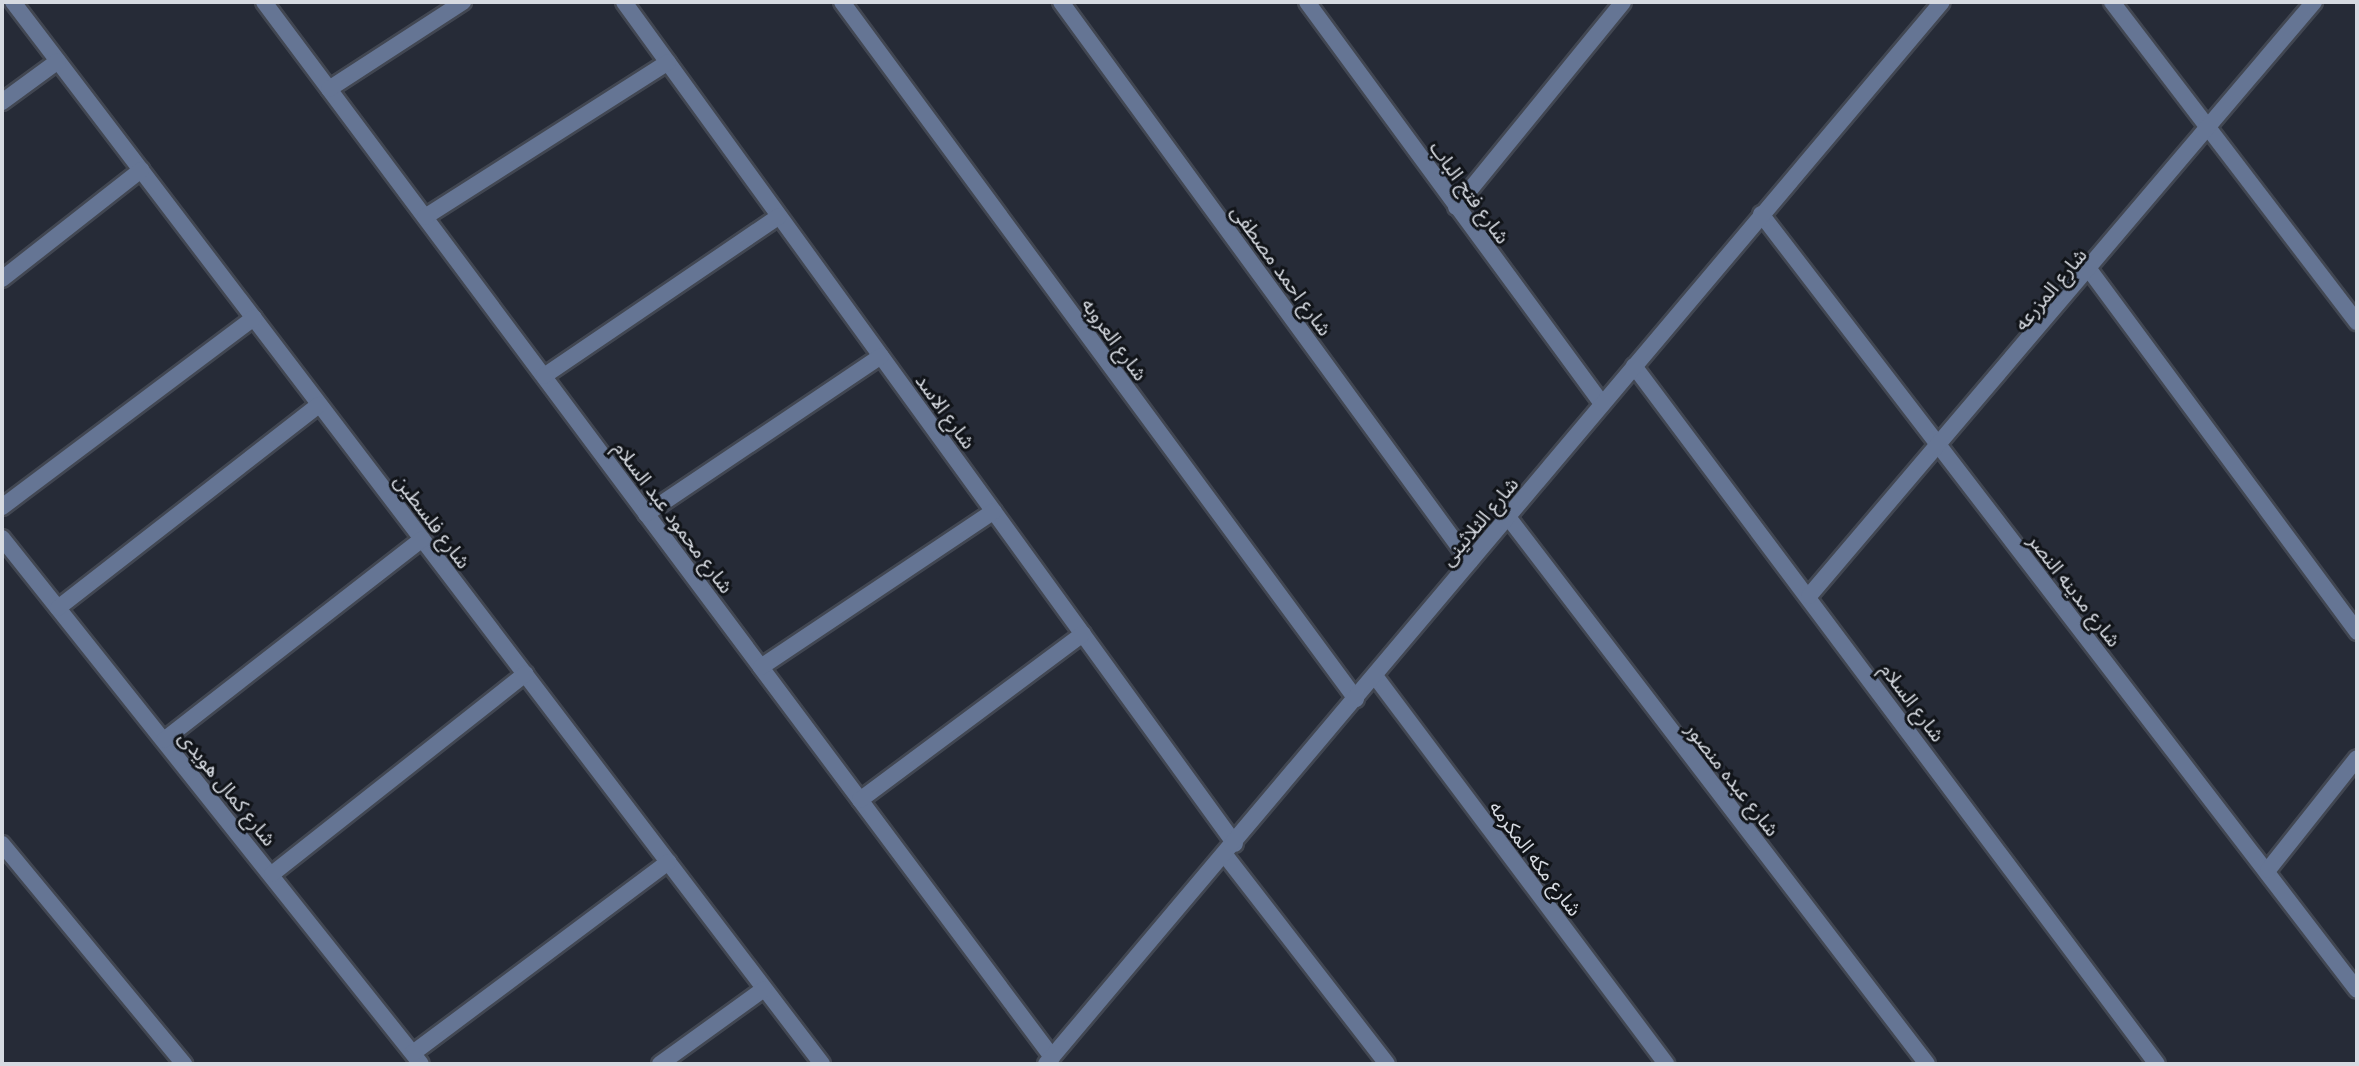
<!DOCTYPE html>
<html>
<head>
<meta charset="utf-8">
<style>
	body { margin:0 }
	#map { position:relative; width:2359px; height:1066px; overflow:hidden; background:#262b37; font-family:Lato,"Noto Sans Arabic",sans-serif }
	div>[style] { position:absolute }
	.roads { filter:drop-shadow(2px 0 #424752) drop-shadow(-2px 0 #424752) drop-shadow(0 2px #424752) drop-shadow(0 -2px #424752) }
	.minor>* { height:16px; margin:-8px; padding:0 8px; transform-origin:8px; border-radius:8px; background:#657594 }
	span { translate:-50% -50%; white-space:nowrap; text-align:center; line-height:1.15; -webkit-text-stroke:6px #111419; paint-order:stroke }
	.street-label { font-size:20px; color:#d6dae1 }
	.frame { position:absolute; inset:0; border:4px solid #d6dae1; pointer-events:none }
</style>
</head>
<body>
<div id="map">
	<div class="roads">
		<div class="minor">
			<div style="left:13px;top:2px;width:1335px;rotate:52.7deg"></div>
			<div style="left:264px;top:2px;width:1317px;rotate:53.24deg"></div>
			<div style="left:624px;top:2px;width:1040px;rotate:54.03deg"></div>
			<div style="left:842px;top:2px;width:866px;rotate:53.59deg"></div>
			<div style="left:1061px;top:2px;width:693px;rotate:53.86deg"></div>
			<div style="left:1307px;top:2px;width:499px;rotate:53.7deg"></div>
			<div style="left:2112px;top:2px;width:403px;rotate:52.6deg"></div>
			<div style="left:329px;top:89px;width:160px;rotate:-33deg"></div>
			<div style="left:2px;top:102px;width:69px;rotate:-36.2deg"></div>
			<div style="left:1456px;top:207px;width:264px;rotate:-50.8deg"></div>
			<div style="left:1761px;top:214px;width:978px;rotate:52.47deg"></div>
			<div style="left:425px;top:217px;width:288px;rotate:-32.5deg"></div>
			<div style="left:2091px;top:272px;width:448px;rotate:53.5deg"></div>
			<div style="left:2px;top:279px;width:177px;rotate:-38.1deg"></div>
			<div style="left:1634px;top:366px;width:872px;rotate:53.16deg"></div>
			<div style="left:544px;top:376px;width:284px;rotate:-34.2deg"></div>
			<div style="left:2px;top:507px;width:315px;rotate:-36.9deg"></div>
			<div style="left:646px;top:514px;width:283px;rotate:-33.9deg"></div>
			<div style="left:1508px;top:517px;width:689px;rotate:52.55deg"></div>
			<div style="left:2px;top:538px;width:672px;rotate:51.46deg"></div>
			<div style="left:1809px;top:596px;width:780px;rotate:-49.63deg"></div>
			<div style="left:58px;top:608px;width:331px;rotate:-37.9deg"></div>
			<div style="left:761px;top:667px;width:280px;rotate:-33.8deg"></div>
			<div style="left:1375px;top:676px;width:485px;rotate:53.1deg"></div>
			<div style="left:164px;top:740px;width:327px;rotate:-37.9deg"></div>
			<div style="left:860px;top:800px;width:278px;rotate:-36.7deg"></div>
			<div style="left:2px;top:844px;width:286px;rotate:50.4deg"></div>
			<div style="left:1225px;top:855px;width:264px;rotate:52.2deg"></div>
			<div style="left:2268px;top:870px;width:143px;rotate:-51.5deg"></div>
			<div style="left:272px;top:874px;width:323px;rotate:-38.3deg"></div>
			<div style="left:413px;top:1053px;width:319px;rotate:-36.8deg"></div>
			<div style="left:660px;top:1064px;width:128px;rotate:-35.8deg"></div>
			<div style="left:1046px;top:1064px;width:1389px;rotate:-49.85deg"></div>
		</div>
	</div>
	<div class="street-label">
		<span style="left:1470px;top:192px;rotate:54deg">شارع فتح الباب</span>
		<span style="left:1282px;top:270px;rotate:54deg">شارع احمد مصطفى</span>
		<span style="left:2050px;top:289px;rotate:-50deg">شارع المزرعه</span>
		<span style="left:1115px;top:339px;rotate:54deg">شارع العروبه</span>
		<span style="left:946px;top:411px;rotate:54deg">شارع الاسد</span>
		<span style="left:674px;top:517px;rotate:53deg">شارع محمود عبد السلام</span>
		<span style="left:433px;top:521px;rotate:53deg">شارع فلسطين</span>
		<span style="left:1479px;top:521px;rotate:-50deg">شارع الثلاثينى</span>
		<span style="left:2075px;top:590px;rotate:52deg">شارع مدينه النصر</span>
		<span style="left:1913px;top:702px;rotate:53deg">شارع السلام</span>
		<span style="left:1733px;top:779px;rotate:52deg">شارع عبده منصور</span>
		<span style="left:228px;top:788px;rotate:51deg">شارع كمال هويدى</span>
		<span style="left:1536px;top:858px;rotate:53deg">شارع مكه المكرمه</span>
	</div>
	<div class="frame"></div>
</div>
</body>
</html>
